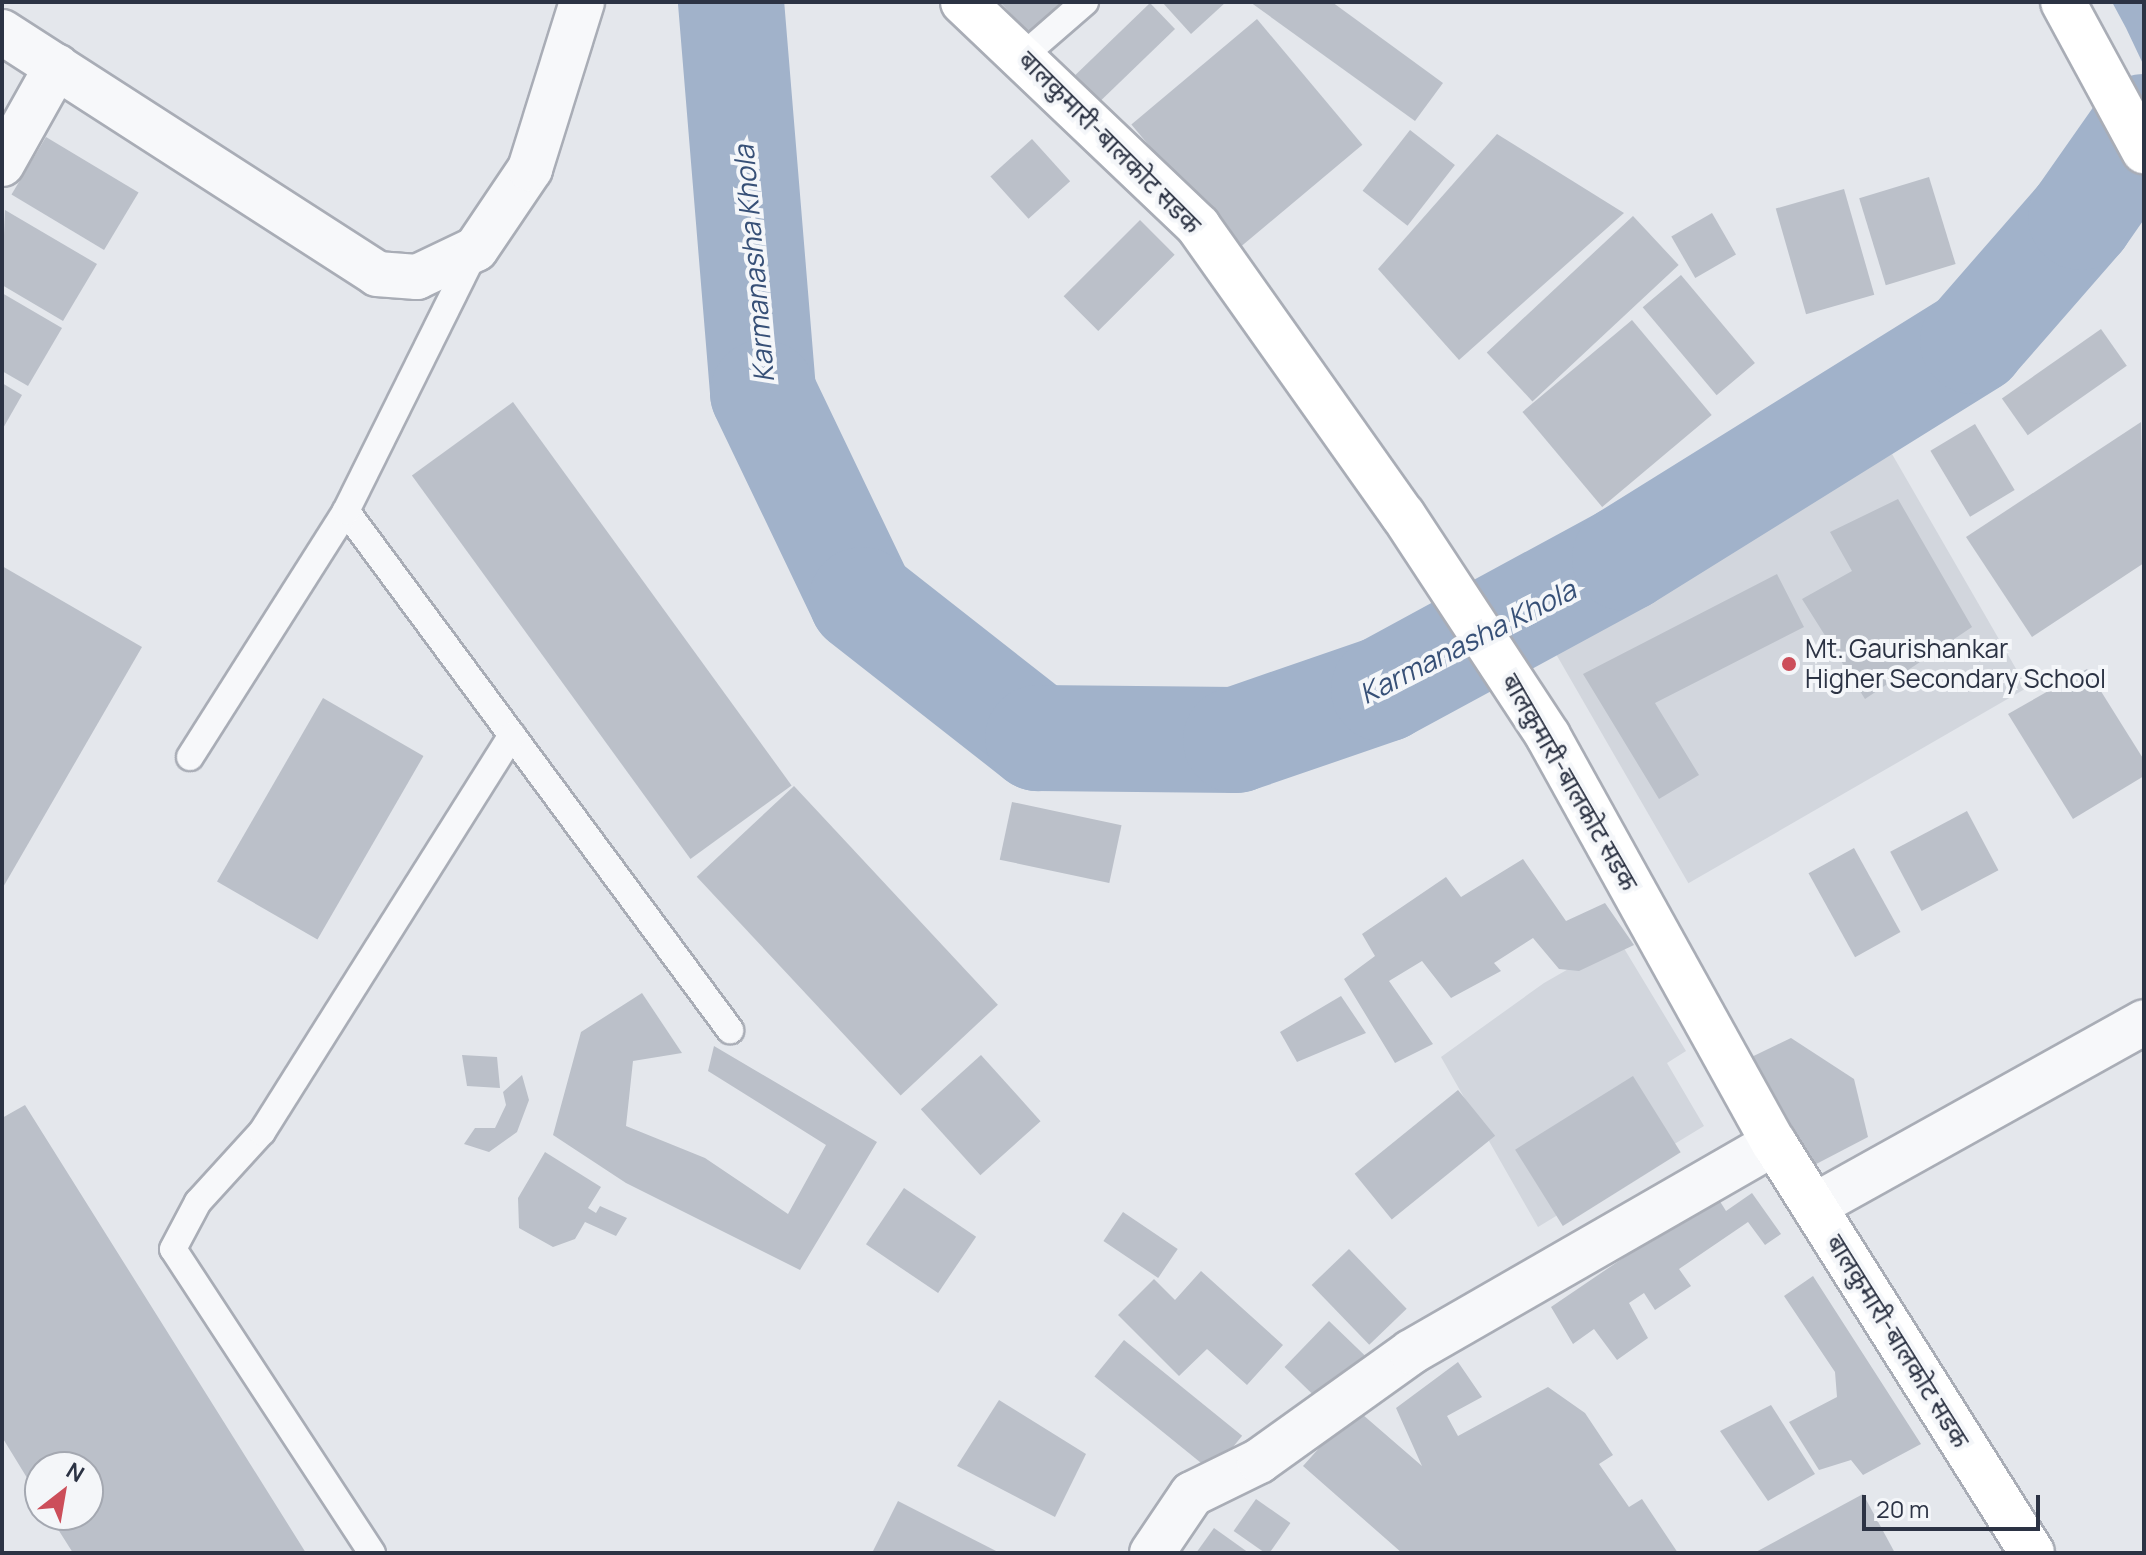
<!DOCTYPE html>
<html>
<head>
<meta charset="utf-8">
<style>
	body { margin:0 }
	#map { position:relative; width:2146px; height:1555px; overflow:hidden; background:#e4e7ec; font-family:Manrope,"Noto Sans Devanagari",sans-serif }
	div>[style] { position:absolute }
	.built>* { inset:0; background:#d2d6dd; transform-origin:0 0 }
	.water>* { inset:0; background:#a1b2ca }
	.river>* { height:106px; margin:-53px; padding:0 53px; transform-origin:53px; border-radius:53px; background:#a1b2ca }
	.building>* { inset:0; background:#bbc0c9; transform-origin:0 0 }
	.roads { filter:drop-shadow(2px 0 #a9adb6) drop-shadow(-2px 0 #a9adb6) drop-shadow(0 2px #a9adb6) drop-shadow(0 -2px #a9adb6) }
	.lane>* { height:26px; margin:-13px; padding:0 13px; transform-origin:13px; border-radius:13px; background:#f7f8fa }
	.street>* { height:44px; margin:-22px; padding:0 22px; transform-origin:22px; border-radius:22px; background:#f7f8fa }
	.secondary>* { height:44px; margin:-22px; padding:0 22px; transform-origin:22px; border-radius:22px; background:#fff }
	.dots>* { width:22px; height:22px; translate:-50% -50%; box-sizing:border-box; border:4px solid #f4f6f9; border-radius:50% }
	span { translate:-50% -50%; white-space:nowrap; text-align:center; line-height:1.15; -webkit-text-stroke:8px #f4f6f9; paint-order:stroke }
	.street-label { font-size:26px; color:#2c3344 }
	.poi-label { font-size:26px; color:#2c3344 }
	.left { translate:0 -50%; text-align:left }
	.water-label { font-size:28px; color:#375077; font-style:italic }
	.frame { position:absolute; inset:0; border:4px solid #2c3344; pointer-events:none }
	.north { position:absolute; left:24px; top:1451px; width:80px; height:80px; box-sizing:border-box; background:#f4f6f9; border:2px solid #a4a8b1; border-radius:50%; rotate:31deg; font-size:22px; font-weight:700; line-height:32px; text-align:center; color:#2c3344 }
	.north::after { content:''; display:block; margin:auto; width:28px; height:36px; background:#cc4e5a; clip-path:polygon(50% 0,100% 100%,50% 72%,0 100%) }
	.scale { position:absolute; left:1862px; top:1495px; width:178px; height:36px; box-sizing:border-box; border:4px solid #2c3344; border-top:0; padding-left:10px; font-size:24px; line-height:28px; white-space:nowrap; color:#2c3344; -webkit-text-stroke:6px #f4f6f9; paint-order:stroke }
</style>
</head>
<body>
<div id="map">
	<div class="built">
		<div style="left:1892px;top:454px;width:270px;height:391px;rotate:60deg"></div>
		<div style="clip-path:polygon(1619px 940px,1686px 1051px,1667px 1063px,1704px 1126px,1538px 1227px,1441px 1057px,1544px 983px)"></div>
	</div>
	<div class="water">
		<div style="clip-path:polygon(2112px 2px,2144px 2px,2144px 66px,2126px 28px)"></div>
	</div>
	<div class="river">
		<div style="left:731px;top:2px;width:392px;rotate:85.3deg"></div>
		<div style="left:763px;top:393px;width:229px;rotate:64.4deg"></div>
		<div style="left:862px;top:600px;width:224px;rotate:38.1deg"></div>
		<div style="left:1038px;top:738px;width:198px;rotate:0.6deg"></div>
		<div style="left:1236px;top:740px;width:157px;rotate:-19deg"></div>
		<div style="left:1384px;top:689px;width:274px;rotate:-28.5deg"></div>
		<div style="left:1625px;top:558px;width:410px;rotate:-31.9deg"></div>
		<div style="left:1973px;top:341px;width:164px;rotate:-48.9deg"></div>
		<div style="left:2081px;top:217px;width:110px;rotate:-55deg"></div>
	</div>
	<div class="building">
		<div style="clip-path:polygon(1000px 2px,1076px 2px,1035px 40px)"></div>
		<div style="clip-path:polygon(1162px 2px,1226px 2px,1191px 34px)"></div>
		<div style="clip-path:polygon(1250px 2px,1332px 2px,1443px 83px,1415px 121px)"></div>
		<div style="left:1150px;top:3px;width:36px;height:107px;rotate:46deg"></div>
		<div style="left:1257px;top:19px;width:164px;height:164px;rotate:50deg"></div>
		<div style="left:1410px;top:130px;width:57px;height:77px;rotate:38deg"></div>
		<div style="clip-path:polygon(1497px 134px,1624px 213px,1459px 360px,1378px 269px)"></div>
		<div style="left:46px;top:137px;width:108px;height:67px;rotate:31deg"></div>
		<div style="left:1032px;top:139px;width:57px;height:56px;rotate:48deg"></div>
		<div style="left:1929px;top:177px;width:91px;height:73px;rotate:73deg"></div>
		<div style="left:1844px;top:189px;width:110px;height:71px;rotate:74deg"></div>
		<div style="clip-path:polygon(5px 210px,97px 264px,63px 321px,2px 285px)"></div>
		<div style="left:1712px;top:213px;width:48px;height:47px;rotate:60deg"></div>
		<div style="left:1633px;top:216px;width:67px;height:200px;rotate:47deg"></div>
		<div style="left:1140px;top:220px;width:49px;height:108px;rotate:45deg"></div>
		<div style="left:1681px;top:275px;width:115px;height:50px;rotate:50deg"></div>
		<div style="clip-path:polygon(2px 293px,62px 328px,28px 386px,2px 371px)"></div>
		<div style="left:1632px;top:320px;width:124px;height:143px;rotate:50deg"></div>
		<div style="left:2101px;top:329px;width:45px;height:121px;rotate:55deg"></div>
		<div style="clip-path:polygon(2px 383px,22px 395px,2px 430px)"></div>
		<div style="left:513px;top:402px;width:474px;height:125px;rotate:54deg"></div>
		<div style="clip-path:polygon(2141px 422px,2144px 563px,2032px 637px,1966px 537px)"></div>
		<div style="left:1975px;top:424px;width:77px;height:52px;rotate:59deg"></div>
		<div style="clip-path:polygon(1898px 499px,1972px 627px,1865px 699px,1802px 599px,1852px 571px,1830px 532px)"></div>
		<div style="clip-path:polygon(2px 566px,142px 647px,2px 889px)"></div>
		<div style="clip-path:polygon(1777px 574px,1804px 627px,1655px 703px,1699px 775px,1659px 799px,1583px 674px)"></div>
		<div style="clip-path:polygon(2087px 669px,2144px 760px,2144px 776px,2073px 819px,2008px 714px)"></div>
		<div style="left:323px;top:698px;width:116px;height:212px;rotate:30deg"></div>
		<div style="left:794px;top:786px;width:299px;height:133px;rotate:47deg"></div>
		<div style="left:1012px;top:802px;width:112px;height:59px;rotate:12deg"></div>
		<div style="left:1967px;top:811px;width:67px;height:87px;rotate:62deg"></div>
		<div style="left:1854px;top:848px;width:96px;height:52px;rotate:61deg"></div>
		<div style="clip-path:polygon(1523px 859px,1566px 921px,1605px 903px,1634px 945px,1579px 971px,1559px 969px,1533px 938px,1494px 963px,1501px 971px,1451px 998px,1422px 961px,1389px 981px,1433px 1044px,1395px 1063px,1344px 979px,1375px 956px,1362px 934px,1446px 877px,1461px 897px)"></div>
		<div style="clip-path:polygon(642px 993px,682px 1053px,633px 1061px,626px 1126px,705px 1158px,788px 1214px,826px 1145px,708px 1071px,714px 1046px,877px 1142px,800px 1270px,626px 1183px,553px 1135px,581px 1032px)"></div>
		<div style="clip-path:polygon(1341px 996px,1366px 1033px,1297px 1062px,1280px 1032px)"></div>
		<div style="clip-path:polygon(1791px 1038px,1854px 1079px,1868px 1137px,1799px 1173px,1737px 1064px)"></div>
		<div style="clip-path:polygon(462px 1055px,497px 1057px,500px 1088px,467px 1086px)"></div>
		<div style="left:981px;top:1055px;width:89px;height:81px;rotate:48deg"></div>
		<div style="clip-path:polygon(522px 1075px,529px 1100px,517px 1132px,489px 1152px,464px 1144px,475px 1128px,495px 1128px,506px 1105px,503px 1092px)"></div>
		<div style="left:1633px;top:1076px;width:90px;height:139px;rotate:58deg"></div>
		<div style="left:1458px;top:1090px;width:59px;height:133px;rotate:51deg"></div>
		<div style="clip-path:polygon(25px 1105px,306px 1553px,73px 1553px,49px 1515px,88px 1515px,88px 1467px,40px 1467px,40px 1499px,2px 1437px,2px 1118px)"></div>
		<div style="clip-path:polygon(545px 1152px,601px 1187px,588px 1208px,596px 1213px,600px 1206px,627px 1218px,616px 1236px,585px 1222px,575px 1239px,553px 1247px,519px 1228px,518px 1198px)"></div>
		<div style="left:904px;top:1188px;width:87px;height:68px;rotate:34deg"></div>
		<div style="clip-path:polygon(1752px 1193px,1781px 1234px,1765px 1245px,1748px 1222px,1679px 1269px,1691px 1286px,1655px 1310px,1644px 1293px,1629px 1303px,1648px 1338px,1617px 1360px,1594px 1329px,1573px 1344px,1551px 1307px,1716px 1195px,1726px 1211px)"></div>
		<div style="left:1123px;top:1212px;width:66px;height:35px;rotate:34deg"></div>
		<div style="left:1349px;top:1249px;width:83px;height:52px;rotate:46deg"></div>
		<div style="clip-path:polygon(1201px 1271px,1283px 1345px,1247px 1385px,1207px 1349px,1179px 1376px,1118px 1315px,1154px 1279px,1175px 1300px)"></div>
		<div style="clip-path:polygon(1813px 1276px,1921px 1444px,1863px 1475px,1851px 1460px,1819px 1470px,1789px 1422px,1837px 1397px,1835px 1372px,1784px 1296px)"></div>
		<div style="left:1329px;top:1321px;width:52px;height:64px;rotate:44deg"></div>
		<div style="left:1124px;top:1340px;width:152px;height:47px;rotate:39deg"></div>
		<div style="clip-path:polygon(1458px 1362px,1482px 1397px,1447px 1416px,1458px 1436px,1548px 1387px,1585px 1413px,1613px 1455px,1599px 1464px,1629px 1507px,1642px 1499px,1678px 1553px,1402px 1553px,1303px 1466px,1355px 1408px,1422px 1466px,1396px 1408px)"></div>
		<div style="clip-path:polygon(999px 1400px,1086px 1454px,1055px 1517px,957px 1466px)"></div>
		<div style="clip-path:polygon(1771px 1405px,1815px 1474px,1768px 1501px,1720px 1431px)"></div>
		<div style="clip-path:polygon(1863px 1494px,1895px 1553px,1754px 1553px)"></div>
		<div style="left:1256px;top:1499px;width:42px;height:39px;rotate:35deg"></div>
		<div style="clip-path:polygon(898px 1501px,1000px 1553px,872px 1553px)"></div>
		<div style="clip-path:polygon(1214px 1528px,1249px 1553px,1196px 1553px)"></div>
	</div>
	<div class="roads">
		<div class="lane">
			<div style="left:1024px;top:55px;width:81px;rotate:-41deg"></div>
			<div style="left:346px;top:511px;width:646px;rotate:53.5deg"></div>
			<div style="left:190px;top:757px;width:291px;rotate:-57.6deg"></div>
			<div style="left:346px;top:511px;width:292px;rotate:-63.6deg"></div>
			<div style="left:372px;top:1553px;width:363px;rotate:-123.2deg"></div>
			<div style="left:173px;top:1249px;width:53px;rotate:-62deg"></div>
			<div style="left:198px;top:1202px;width:95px;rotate:-47.6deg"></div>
			<div style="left:262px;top:1132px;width:469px;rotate:-57.8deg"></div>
		</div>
		<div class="street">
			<div style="left:2px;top:32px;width:446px;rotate:32.8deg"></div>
			<div style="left:377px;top:274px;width:40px;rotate:4.3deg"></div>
			<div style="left:417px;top:277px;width:65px;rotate:-25.4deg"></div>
			<div style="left:476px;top:249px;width:97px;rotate:-56deg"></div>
			<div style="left:530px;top:169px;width:175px;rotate:-72.7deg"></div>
			<div style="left:2px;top:164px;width:112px;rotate:-60.7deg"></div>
			<div style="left:1814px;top:1206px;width:378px;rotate:-29.1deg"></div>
			<div style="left:1152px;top:1553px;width:71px;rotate:-55.9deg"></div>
			<div style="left:1192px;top:1494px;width:75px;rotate:-26.2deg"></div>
			<div style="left:1259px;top:1461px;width:187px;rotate:-35.6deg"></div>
			<div style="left:1411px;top:1352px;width:419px;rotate:-29.9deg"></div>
		</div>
		<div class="secondary">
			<div style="left:963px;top:2px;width:325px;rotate:43.6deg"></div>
			<div style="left:1198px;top:226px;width:354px;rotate:54.7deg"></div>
			<div style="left:1403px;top:515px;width:264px;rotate:56.7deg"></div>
			<div style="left:1548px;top:736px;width:466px;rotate:61deg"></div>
			<div style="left:1774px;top:1143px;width:484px;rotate:57.8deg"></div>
			<div style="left:2063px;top:2px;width:170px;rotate:61.5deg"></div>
		</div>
	</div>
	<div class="dots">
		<div style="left:1789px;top:664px;background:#cc4e5a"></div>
	</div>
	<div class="street-label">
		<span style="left:1110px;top:142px;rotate:45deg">बालकुमारी-बालकोट सडक</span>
		<span style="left:1570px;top:782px;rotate:60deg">बालकुमारी-बालकोट सडक</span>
		<span style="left:1898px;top:1341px;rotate:58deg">बालकुमारी-बालकोट सडक</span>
	</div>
	<div class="poi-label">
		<span class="left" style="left:1805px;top:664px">Mt. Gaurishankar<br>Higher Secondary School</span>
	</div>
	<div class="water-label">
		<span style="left:753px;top:264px;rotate:-95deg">Karmanasha Khola</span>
		<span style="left:1467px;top:641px;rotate:-27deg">Karmanasha Khola</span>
	</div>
	<div class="frame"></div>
	<div class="north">N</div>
	<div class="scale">20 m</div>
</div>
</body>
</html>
